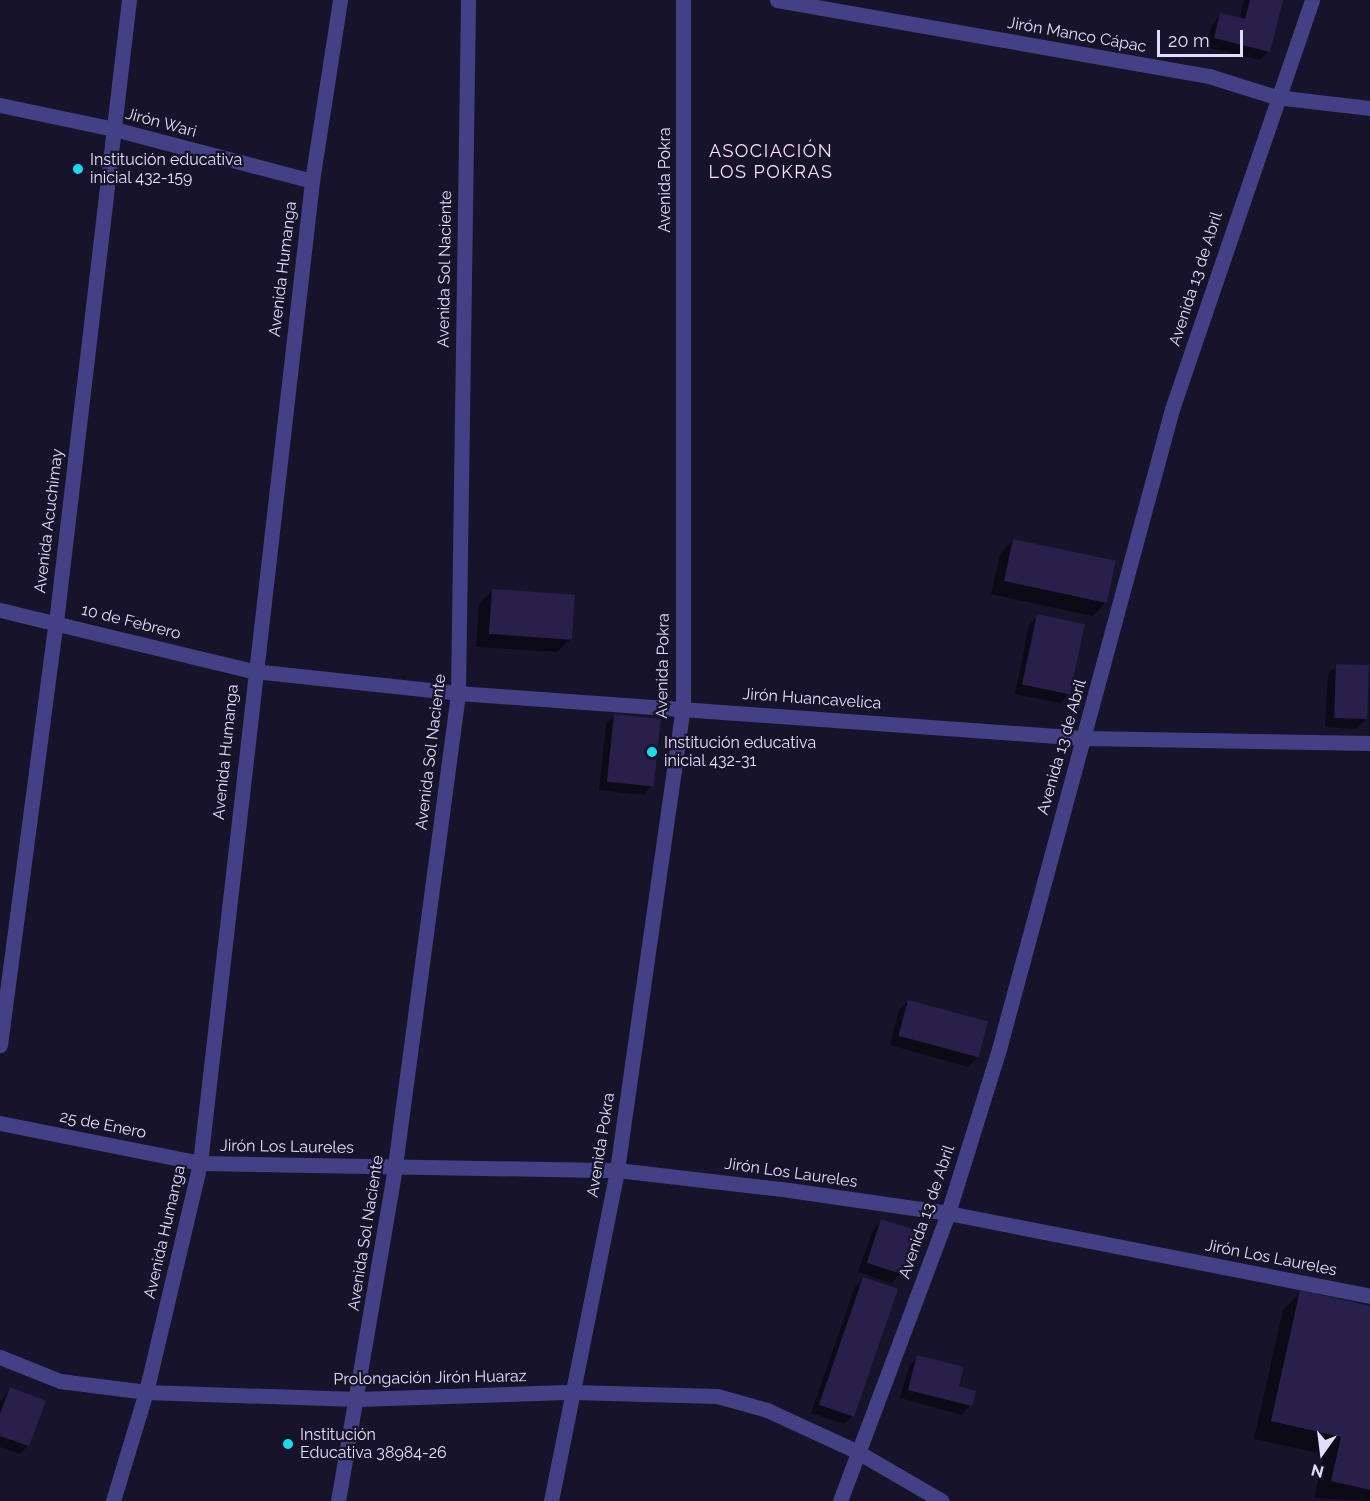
<!DOCTYPE html>
<html>
<head>
<meta charset="utf-8">
<style>
	body { margin:0 }
	#map { position:relative; width:1370px; height:1501px; overflow:hidden; background:#17132a; font-family:Raleway,sans-serif }
	div>[style] { position:absolute }
	.shadow>* { inset:0; background:#0007 }
	.building>* { inset:0; background:#28204a; transform-origin:0 0 }
	.minor>* { height:15px; margin:-7.5px; padding:0 7.5px; transform-origin:7.5px; border-radius:7.5px; background:#434186 }
	.dots>* { width:16px; height:16px; translate:-50% -50%; box-sizing:border-box; border:3px solid #17132a; border-radius:50% }
	span { translate:-50% -50%; white-space:nowrap; text-align:center; line-height:1.15; -webkit-text-stroke:4.5px #17132a; paint-order:stroke }
	.street-label { font-size:16px; color:#e1defd }
	.poi-label { font-size:16px; color:#e1defd }
	.left { translate:0 -50%; text-align:left }
	.neighbourhood-label { font-size:18px; color:#fde0f3; letter-spacing:1.5px }
	.north { position:absolute; left:1292px; top:1423px; width:60px; height:60px; -webkit-text-stroke:4px #17132a; paint-order:stroke; rotate:194deg; font-size:16px; font-weight:700; line-height:24px; text-align:center; color:#e1defd }
	.north::after { content:''; display:block; margin:auto; width:21px; height:27px; background:#e1defd; clip-path:polygon(50% 0,100% 100%,50% 72%,0 100%) }
	.scale { position:absolute; left:1157px; top:30px; width:86px; height:27px; box-sizing:border-box; border:3px solid #e1defd; border-top:0; padding-left:8px; font-size:18px; line-height:21px; white-space:nowrap; color:#e1defd; -webkit-text-stroke:4px #17132a; paint-order:stroke }
</style>
</head>
<body>
<div id="map">
	<div class="shadow">
		<div style="clip-path:polygon(1244px 0,1282px 0,1269px 51px,1260px 60px,1206px 47px,1212px 24px,1221px 15px,1239px 19px)"></div>
		<div style="clip-path:polygon(1013px 540px,1106px 602px,1093px 616px,991px 594px,1000px 554px)"></div>
		<div style="clip-path:polygon(492px 591px,571px 639px,557px 652px,476px 647px,479px 604px)"></div>
		<div style="clip-path:polygon(1038px 616px,1069px 694px,1060px 703px,1015px 694px,1029px 625px)"></div>
		<div style="clip-path:polygon(1337px 666px,1365px 720px,1356px 729px,1325px 727px,1328px 674px)"></div>
		<div style="clip-path:polygon(615px 715px,652px 786px,643px 795px,599px 790px,606px 724px)"></div>
		<div style="clip-path:polygon(908px 1001px,977px 1058px,968px 1067px,890px 1045px,899px 1010px)"></div>
		<div style="clip-path:polygon(881px 1221px,900px 1275px,891px 1283px,858px 1272px,873px 1230px)"></div>
		<div style="clip-path:polygon(864px 1278px,853px 1416px,844px 1424px,811px 1413px,855px 1287px)"></div>
		<div style="clip-path:polygon(1301px 1292px,1370px 1307px,1370px 1501px,1314px 1498px,1324px 1454px,1254px 1439px,1283px 1310px)"></div>
		<div style="clip-path:polygon(918px 1357px,957px 1387px,974px 1392px,970px 1406px,962px 1415px,900px 1398px,909px 1366px)"></div>
		<div style="clip-path:polygon(10px 1389px,28px 1446px,19px 1454px,0 1447px,0 1402px)"></div>
	</div>
	<div class="building">
		<div style="clip-path:polygon(1250px 0,1283px 0,1270px 52px,1214px 38px,1220px 13px,1245px 19px)"></div>
		<div style="left:1013px;top:539px;width:105px;height:43px;rotate:12deg"></div>
		<div style="left:492px;top:589px;width:83px;height:45px;rotate:4deg"></div>
		<div style="left:1037px;top:614px;width:49px;height:72px;rotate:12deg"></div>
		<div style="left:1336px;top:664px;width:33px;height:54px;rotate:2deg"></div>
		<div style="left:614px;top:714px;width:47px;height:68px;rotate:6deg"></div>
		<div style="left:908px;top:1000px;width:83px;height:37px;rotate:15deg"></div>
		<div style="left:881px;top:1219px;width:38px;height:46px;rotate:18deg"></div>
		<div style="left:863px;top:1277px;width:37px;height:135px;rotate:19deg"></div>
		<div style="clip-path:polygon(1300px 1290px,1370px 1306px,1370px 1490px,1331px 1481px,1341px 1437px,1271px 1421px)"></div>
		<div style="clip-path:polygon(917px 1355px,964px 1367px,959px 1386px,976px 1391px,972px 1406px,908px 1390px)"></div>
		<div style="clip-path:polygon(10px 1387px,46px 1401px,29px 1446px,0 1436px,0 1414px)"></div>
	</div>
	<div class="minor">
		<div style="left:777px;top:0;width:439px;rotate:10deg"></div>
		<div style="left:1209px;top:76px;width:70px;rotate:17.4deg"></div>
		<div style="left:1276px;top:97px;width:95px;rotate:6.7deg"></div>
		<div style="left:0;top:105px;width:116px;rotate:11.9deg"></div>
		<div style="left:114px;top:129px;width:205px;rotate:14.7deg"></div>
		<div style="left:0;top:610px;width:260px;rotate:13.6deg"></div>
		<div style="left:253px;top:671px;width:206px;rotate:6.1deg"></div>
		<div style="left:458px;top:693px;width:628px;rotate:4.11deg"></div>
		<div style="left:1084px;top:738px;width:286px;rotate:1deg"></div>
		<div style="left:0;top:1045px;width:427px;rotate:-82.5deg"></div>
		<div style="left:56px;top:622px;width:626px;rotate:-83.31deg"></div>
		<div style="left:0;top:1123px;width:204px;rotate:11.3deg"></div>
		<div style="left:200px;top:1163px;width:417px;rotate:1deg"></div>
		<div style="left:617px;top:1170px;width:173px;rotate:6.6deg"></div>
		<div style="left:789px;top:1190px;width:161px;rotate:8.2deg"></div>
		<div style="left:948px;top:1213px;width:430px;rotate:11.1deg"></div>
		<div style="left:0;top:1357px;width:65px;rotate:21.8deg"></div>
		<div style="left:60px;top:1381px;width:87px;rotate:7.3deg"></div>
		<div style="left:146px;top:1392px;width:211px;rotate:1.9deg"></div>
		<div style="left:357px;top:1399px;width:216px;rotate:-1.9deg"></div>
		<div style="left:573px;top:1392px;width:144px;rotate:1.6deg"></div>
		<div style="left:717px;top:1396px;width:52px;rotate:15.6deg"></div>
		<div style="left:767px;top:1410px;width:98px;rotate:24.7deg"></div>
		<div style="left:856px;top:1451px;width:99px;rotate:30.2deg"></div>
		<div style="left:113px;top:1501px;width:114px;rotate:-73.2deg"></div>
		<div style="left:146px;top:1392px;width:235px;rotate:-76.7deg"></div>
		<div style="left:200px;top:1163px;width:988px;rotate:-83.49deg"></div>
		<div style="left:312px;top:181px;width:183px;rotate:-81.2deg"></div>
		<div style="left:338px;top:1501px;width:340px;rotate:-80.3deg"></div>
		<div style="left:395px;top:1166px;width:477px;rotate:-82.4deg"></div>
		<div style="left:458px;top:693px;width:693px;rotate:-89.17deg"></div>
		<div style="left:551px;top:1501px;width:338px;rotate:-78.7deg"></div>
		<div style="left:617px;top:1170px;width:468px;rotate:-81.9deg"></div>
		<div style="left:683px;top:707px;width:707px;rotate:-90deg"></div>
		<div style="left:840px;top:1501px;width:308px;rotate:-69.4deg"></div>
		<div style="left:948px;top:1213px;width:172px;rotate:-72.7deg"></div>
		<div style="left:999px;top:1049px;width:663px;rotate:-74.87deg"></div>
		<div style="left:1172px;top:409px;width:432px;rotate:-71.1deg"></div>
	</div>
	<div class="dots">
		<div style="left:78px;top:169px;background:#17dcf0"></div>
		<div style="left:652px;top:752px;background:#17dcf0"></div>
		<div style="left:288px;top:1444px;background:#17dcf0"></div>
	</div>
	<div class="street-label">
		<span style="left:1077px;top:35px;rotate:10deg">Jirón Manco Cápac</span>
		<span style="left:161px;top:123px;rotate:15deg">Jirón Wari</span>
		<span style="left:665px;top:180px;rotate:-90deg">Avenida Pokra</span>
		<span style="left:283px;top:269px;rotate:-83deg">Avenida Humanga</span>
		<span style="left:445px;top:269px;rotate:-89deg">Avenida Sol Naciente</span>
		<span style="left:1196px;top:279px;rotate:-72deg">Avenida 13 de Abril</span>
		<span style="left:49px;top:521px;rotate:-83deg">Avenida Acuchimay</span>
		<span style="left:131px;top:622px;rotate:14deg">10 de Febrero</span>
		<span style="left:663px;top:666px;rotate:-89deg">Avenida Pokra</span>
		<span style="left:812px;top:699px;rotate:4deg">Jirón Huancavelica</span>
		<span style="left:1062px;top:747px;rotate:-74deg">Avenida 13 de Abril</span>
		<span style="left:226px;top:752px;rotate:-84deg">Avenida Humanga</span>
		<span style="left:431px;top:752px;rotate:-83deg">Avenida Sol Naciente</span>
		<span style="left:103px;top:1125px;rotate:11deg">25 de Enero</span>
		<span style="left:601px;top:1145px;rotate:-81deg">Avenida Pokra</span>
		<span style="left:287px;top:1147px;rotate:1deg">Jirón Los Laureles</span>
		<span style="left:791px;top:1173px;rotate:8deg">Jirón Los Laureles</span>
		<span style="left:927px;top:1212px;rotate:-71deg">Avenida 13 de Abril</span>
		<span style="left:165px;top:1232px;rotate:-77deg">Avenida Humanga</span>
		<span style="left:366px;top:1233px;rotate:-81deg">Avenida Sol Naciente</span>
		<span style="left:1271px;top:1258px;rotate:11deg">Jirón Los Laureles</span>
		<span style="left:430px;top:1378px;rotate:-1deg">Prolongación Jirón Huaraz</span>
	</div>
	<div class="poi-label">
		<span class="left" style="left:90px;top:169px">Institución educativa<br>inicial 432-159</span>
		<span class="left" style="left:664px;top:752px">Institución educativa<br>inicial 432-31</span>
		<span class="left" style="left:300px;top:1444px">Institución<br>Educativa 38984-26</span>
	</div>
	<div class="neighbourhood-label">
		<span style="left:771px;top:162px">ASOCIACIÓN<br>LOS POKRAS</span>
	</div>
	<div class="north">N</div>
	<div class="scale">20 m</div>
</div>
</body>
</html>
